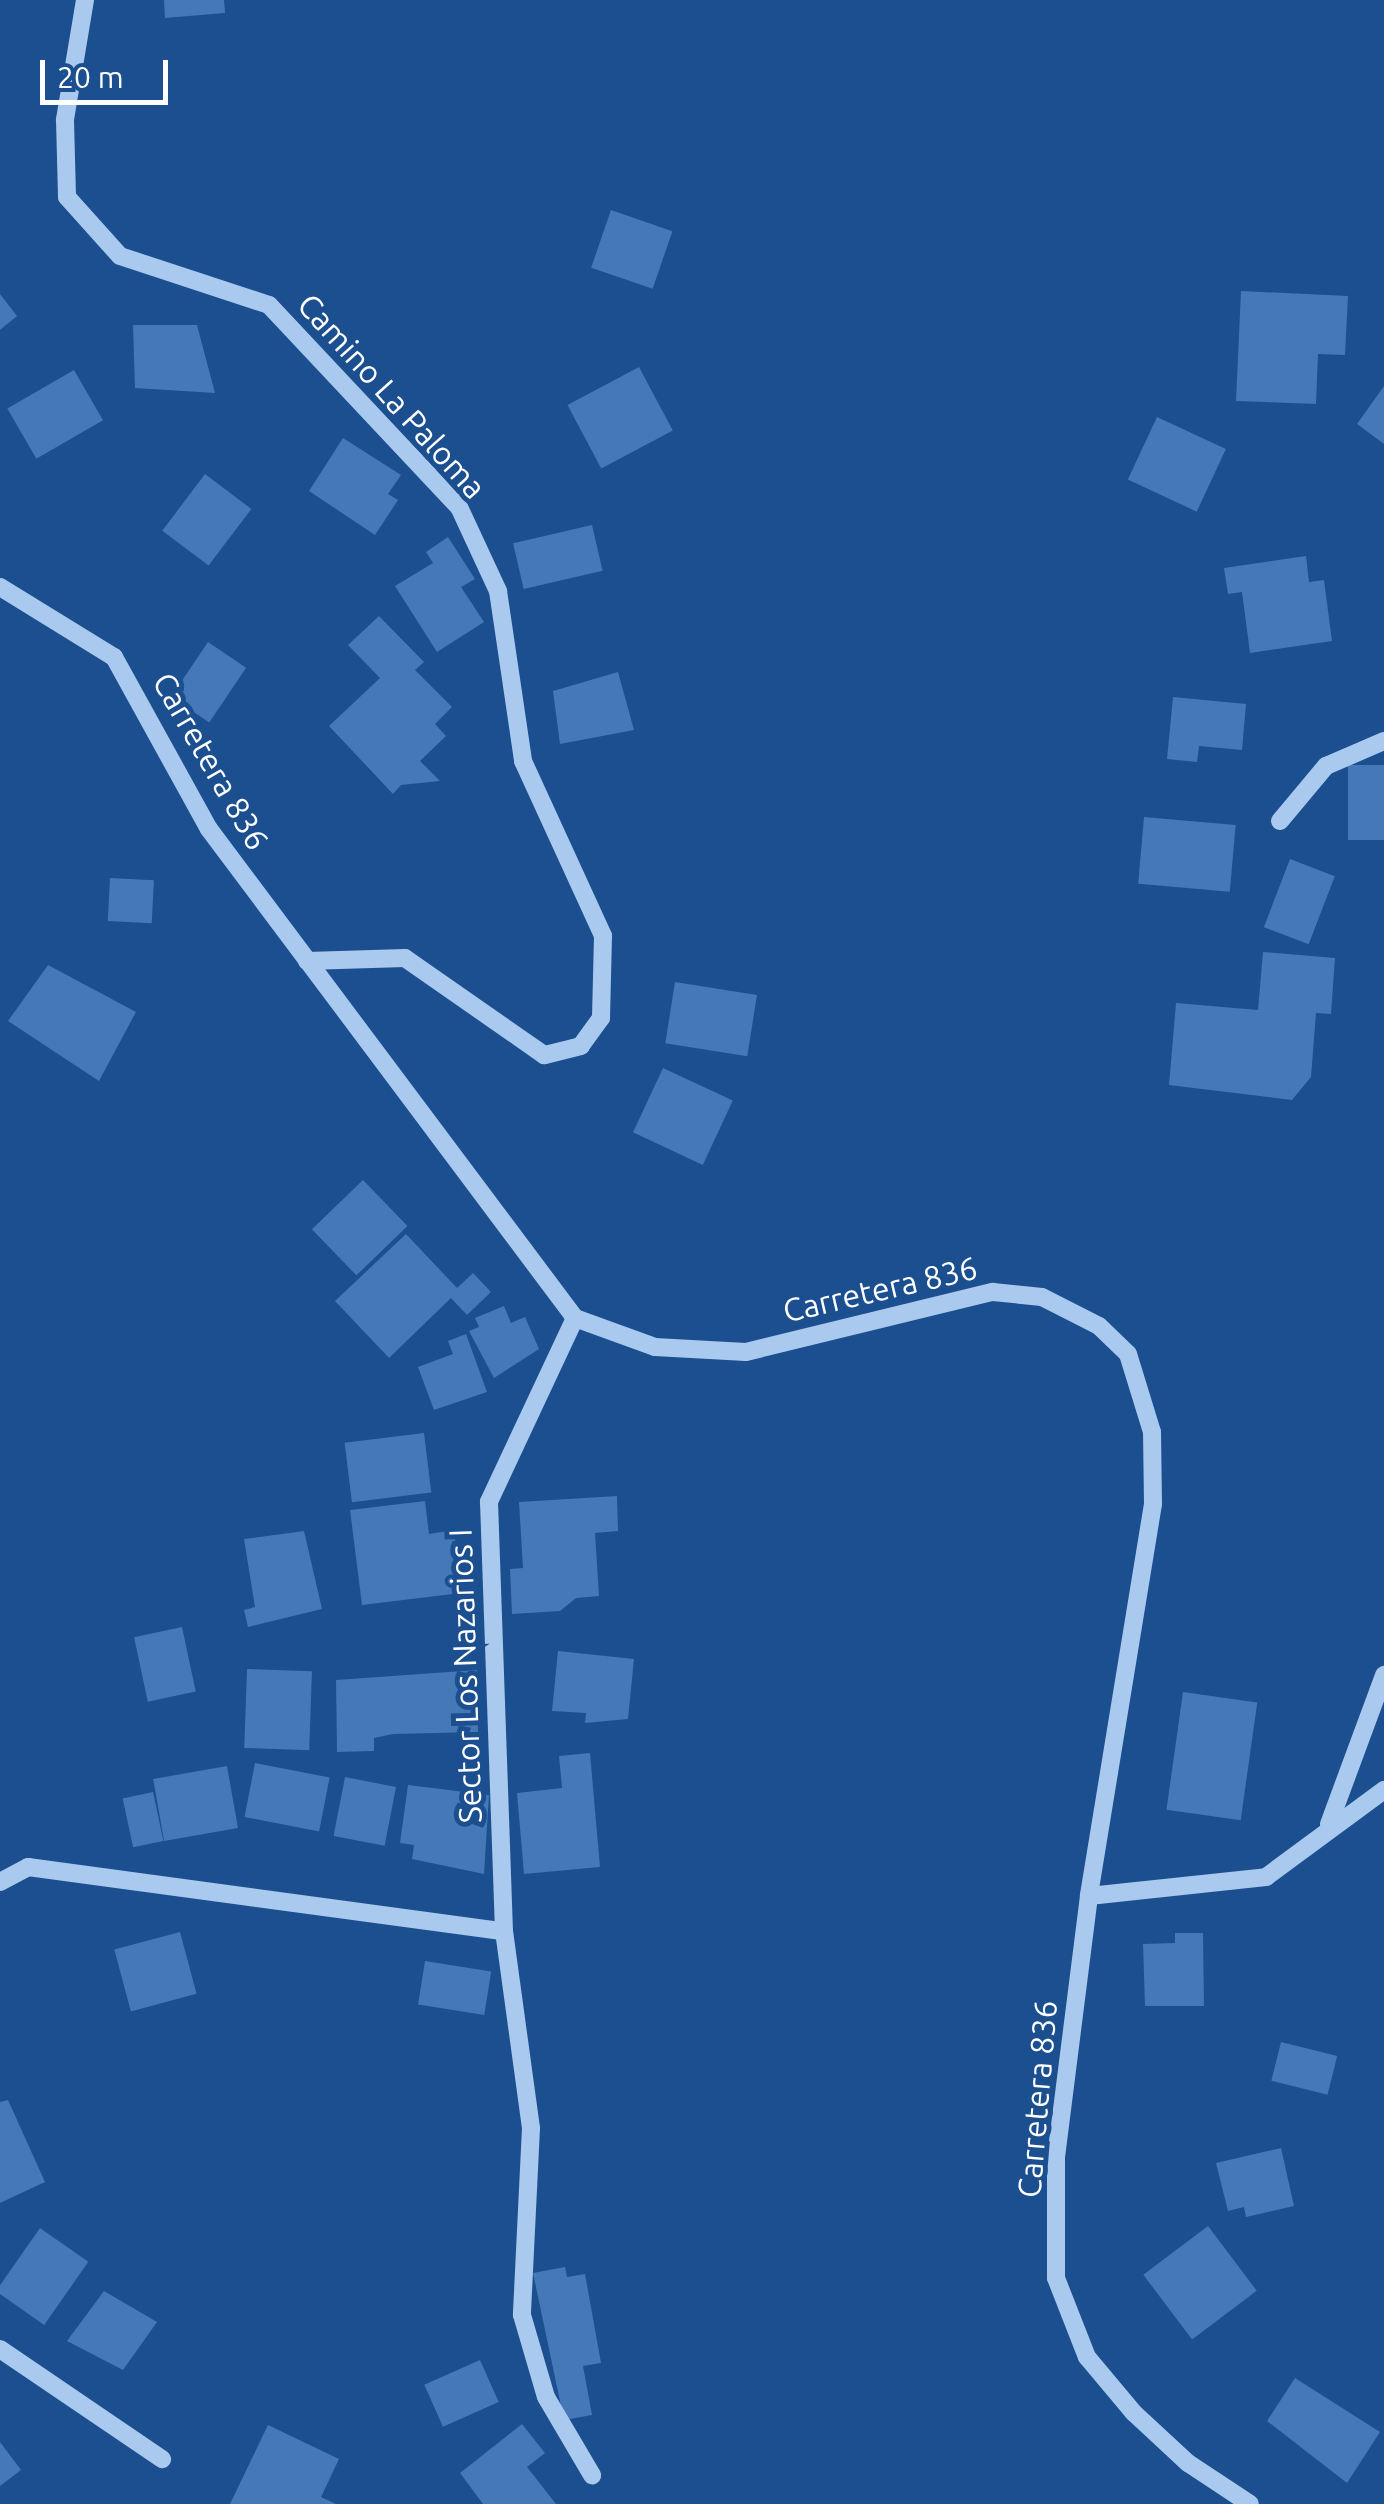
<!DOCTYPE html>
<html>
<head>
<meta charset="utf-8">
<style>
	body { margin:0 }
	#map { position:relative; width:1384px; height:2504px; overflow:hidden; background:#1b4f8f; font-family:Ubuntu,sans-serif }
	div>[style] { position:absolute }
	.building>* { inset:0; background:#4478b7; transform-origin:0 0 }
	.minor>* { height:18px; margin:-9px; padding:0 9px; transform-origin:9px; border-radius:9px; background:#a9c9ee }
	span { translate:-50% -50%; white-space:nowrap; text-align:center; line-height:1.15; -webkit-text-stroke:10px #1b4f8f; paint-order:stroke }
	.street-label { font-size:32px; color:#fff }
	.scale { position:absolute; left:40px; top:60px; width:128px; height:45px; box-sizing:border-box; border:5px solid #fff; border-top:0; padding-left:12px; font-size:30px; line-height:35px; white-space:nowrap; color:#fff; -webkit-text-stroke:8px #1b4f8f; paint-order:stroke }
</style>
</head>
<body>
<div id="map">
	<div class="building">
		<div style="clip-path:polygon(164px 0,224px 0,225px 13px,165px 18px)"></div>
		<div style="left:611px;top:210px;width:65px;height:61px;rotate:19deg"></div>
		<div style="clip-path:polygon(1241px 291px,1348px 296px,1345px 355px,1318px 354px,1316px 404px,1236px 401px)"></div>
		<div style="clip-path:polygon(0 294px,17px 316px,0 330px)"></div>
		<div style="clip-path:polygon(133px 325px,197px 325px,215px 393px,135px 388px)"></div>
		<div style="left:639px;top:367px;width:72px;height:81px;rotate:62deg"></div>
		<div style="left:74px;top:370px;width:58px;height:77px;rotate:60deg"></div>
		<div style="clip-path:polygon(1384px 386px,1384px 444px,1357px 424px)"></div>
		<div style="left:1157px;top:417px;width:76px;height:69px;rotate:25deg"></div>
		<div style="clip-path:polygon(343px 438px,401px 475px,388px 494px,398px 500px,375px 535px,309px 491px)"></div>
		<div style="left:205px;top:474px;width:58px;height:71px;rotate:37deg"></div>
		<div style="left:592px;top:525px;width:47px;height:81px;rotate:77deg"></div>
		<div style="clip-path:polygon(448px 537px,475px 579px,461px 587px,484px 622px,437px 652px,395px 586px,433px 563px,426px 552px)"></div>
		<div style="clip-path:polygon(1306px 556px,1309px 582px,1324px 580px,1332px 641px,1250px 653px,1242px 592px,1228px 594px,1224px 568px)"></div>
		<div style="clip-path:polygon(379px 616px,424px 662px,415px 670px,452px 707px,435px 724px,446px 736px,420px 761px,440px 781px,401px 785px,393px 794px,329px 726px,380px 678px,348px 645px)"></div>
		<div style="left:208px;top:642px;width:46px;height:66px;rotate:34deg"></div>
		<div style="clip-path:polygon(618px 672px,634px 730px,560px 744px,553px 691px)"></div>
		<div style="clip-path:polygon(1173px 697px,1246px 704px,1242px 750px,1199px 746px,1197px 762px,1167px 759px)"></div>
		<div style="left:1384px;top:765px;width:75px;height:36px;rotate:90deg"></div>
		<div style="left:1144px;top:817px;width:92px;height:67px;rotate:5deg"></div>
		<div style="left:1290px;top:859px;width:48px;height:73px;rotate:21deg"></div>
		<div style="left:110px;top:878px;width:44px;height:43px;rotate:3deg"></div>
		<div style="clip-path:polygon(1263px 952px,1335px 958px,1331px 1014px,1316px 1013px,1311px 1077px,1292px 1100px,1169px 1085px,1176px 1003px,1258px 1010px)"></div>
		<div style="clip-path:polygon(48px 965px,136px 1012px,99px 1081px,8px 1021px)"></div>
		<div style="left:675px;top:982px;width:83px;height:62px;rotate:9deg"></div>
		<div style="left:663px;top:1068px;width:77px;height:71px;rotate:25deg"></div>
		<div style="left:363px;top:1180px;width:64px;height:71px;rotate:46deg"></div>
		<div style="clip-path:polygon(406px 1234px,457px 1288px,473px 1273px,491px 1292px,467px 1315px,451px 1298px,389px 1358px,335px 1301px)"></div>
		<div style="clip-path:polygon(504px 1306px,511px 1323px,525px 1317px,539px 1349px,494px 1378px,469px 1331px,479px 1327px,475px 1318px)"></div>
		<div style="clip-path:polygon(466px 1334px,487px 1392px,434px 1410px,418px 1367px,453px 1354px,448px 1341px)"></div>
		<div style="left:424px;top:1433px;width:60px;height:80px;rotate:83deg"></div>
		<div style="clip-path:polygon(617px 1496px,618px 1531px,595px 1533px,599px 1596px,576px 1598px,560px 1611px,512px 1614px,510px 1569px,523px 1568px,519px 1502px)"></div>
		<div style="clip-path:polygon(425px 1501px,429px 1534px,454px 1530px,461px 1593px,362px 1605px,350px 1510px)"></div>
		<div style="clip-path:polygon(304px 1531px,322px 1609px,248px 1627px,244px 1610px,255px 1607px,244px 1539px)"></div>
		<div style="left:182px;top:1627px;width:66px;height:49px;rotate:78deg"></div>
		<div style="clip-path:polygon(558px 1651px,634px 1659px,628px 1719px,585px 1723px,586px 1713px,552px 1711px)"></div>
		<div style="left:247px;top:1669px;width:65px;height:79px;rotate:2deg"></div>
		<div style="clip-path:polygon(477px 1670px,478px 1732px,393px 1734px,374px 1738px,374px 1751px,337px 1752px,336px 1680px)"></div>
		<div style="left:1183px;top:1692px;width:75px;height:119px;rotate:8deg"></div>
		<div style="clip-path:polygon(590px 1753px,600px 1867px,524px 1874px,517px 1793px,562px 1788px,559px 1756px)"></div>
		<div style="left:255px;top:1763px;width:76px;height:55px;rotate:11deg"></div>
		<div style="left:227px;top:1766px;width:63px;height:75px;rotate:80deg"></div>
		<div style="left:345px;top:1777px;width:52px;height:60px;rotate:11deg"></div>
		<div style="clip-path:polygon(408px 1785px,489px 1795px,484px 1874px,412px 1859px,414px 1845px,400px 1843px)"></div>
		<div style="left:153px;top:1792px;width:50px;height:31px;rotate:78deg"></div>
		<div style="left:180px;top:1932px;width:64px;height:68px;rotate:75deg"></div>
		<div style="clip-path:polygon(1175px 1933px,1203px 1933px,1204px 2006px,1145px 2006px,1143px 1944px,1175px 1943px)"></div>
		<div style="left:425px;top:1961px;width:67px;height:44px;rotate:9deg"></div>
		<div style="left:1281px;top:2042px;width:58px;height:40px;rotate:14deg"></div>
		<div style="clip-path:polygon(8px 2100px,45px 2182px,0 2203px,0 2102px)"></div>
		<div style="clip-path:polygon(1281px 2148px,1294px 2206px,1246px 2217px,1244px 2207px,1228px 2211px,1216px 2163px)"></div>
		<div style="left:1208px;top:2226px;width:81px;height:81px;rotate:53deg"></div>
		<div style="left:40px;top:2228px;width:59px;height:77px;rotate:35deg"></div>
		<div style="clip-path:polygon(565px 2267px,567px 2277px,585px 2274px,601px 2363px,583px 2366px,592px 2415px,564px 2420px,533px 2273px)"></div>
		<div style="clip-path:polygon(104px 2291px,157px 2322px,123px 2370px,67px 2341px)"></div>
		<div style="left:480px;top:2360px;width:46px;height:61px;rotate:66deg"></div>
		<div style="clip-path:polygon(1295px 2378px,1380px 2432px,1347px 2483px,1267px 2421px)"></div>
		<div style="clip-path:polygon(522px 2424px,545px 2453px,527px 2467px,556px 2504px,483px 2504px,460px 2473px)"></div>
		<div style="clip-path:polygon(268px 2425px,339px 2459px,321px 2497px,336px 2504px,230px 2504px)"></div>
		<div style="clip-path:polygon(0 2442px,21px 2470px,0 2486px)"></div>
	</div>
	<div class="minor">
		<div style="left:85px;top:0;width:122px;rotate:99.5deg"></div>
		<div style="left:65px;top:120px;width:77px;rotate:88.5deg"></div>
		<div style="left:67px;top:197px;width:79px;rotate:48.1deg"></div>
		<div style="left:120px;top:256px;width:157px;rotate:18.2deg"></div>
		<div style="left:269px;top:305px;width:277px;rotate:46.8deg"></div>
		<div style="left:459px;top:507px;width:93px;rotate:65.1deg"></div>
		<div style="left:498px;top:591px;width:172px;rotate:81.6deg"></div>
		<div style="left:523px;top:761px;width:192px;rotate:65.4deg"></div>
		<div style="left:603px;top:936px;width:82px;rotate:91.4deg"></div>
		<div style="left:601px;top:1018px;width:34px;rotate:126deg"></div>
		<div style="left:581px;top:1046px;width:38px;rotate:166deg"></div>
		<div style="left:544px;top:1055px;width:169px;rotate:-145.1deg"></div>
		<div style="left:405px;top:958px;width:98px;rotate:178.2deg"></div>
		<div style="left:0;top:587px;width:134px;rotate:31.6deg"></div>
		<div style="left:114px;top:657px;width:196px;rotate:61.1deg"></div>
		<div style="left:209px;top:829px;width:611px;rotate:53.19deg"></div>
		<div style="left:575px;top:1318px;width:85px;rotate:19.9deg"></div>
		<div style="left:655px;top:1347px;width:91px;rotate:3.1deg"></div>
		<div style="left:746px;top:1352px;width:254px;rotate:-13.7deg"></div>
		<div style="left:993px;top:1292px;width:49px;rotate:5.8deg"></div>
		<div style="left:1042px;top:1297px;width:64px;rotate:27deg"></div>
		<div style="left:1099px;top:1326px;width:40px;rotate:44deg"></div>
		<div style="left:1128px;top:1354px;width:82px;rotate:72.9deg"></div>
		<div style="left:1152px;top:1432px;width:72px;rotate:89.2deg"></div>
		<div style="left:1153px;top:1504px;width:397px;rotate:99.3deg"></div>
		<div style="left:1089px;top:1896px;width:263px;rotate:97.2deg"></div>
		<div style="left:1056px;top:2157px;width:121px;rotate:90deg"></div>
		<div style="left:1056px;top:2278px;width:85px;rotate:68.6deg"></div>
		<div style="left:1087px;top:2357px;width:73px;rotate:50deg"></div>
		<div style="left:1134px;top:2413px;width:74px;rotate:42.8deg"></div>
		<div style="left:1188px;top:2463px;width:74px;rotate:33.5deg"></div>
		<div style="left:1280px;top:821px;width:72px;rotate:-50.1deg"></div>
		<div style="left:1326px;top:766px;width:63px;rotate:-23.3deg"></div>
		<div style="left:575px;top:1318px;width:203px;rotate:115.1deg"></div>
		<div style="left:489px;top:1502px;width:429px;rotate:88deg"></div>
		<div style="left:504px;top:1931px;width:199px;rotate:82.2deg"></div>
		<div style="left:531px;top:2128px;width:187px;rotate:92.8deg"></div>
		<div style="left:522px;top:2315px;width:85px;rotate:73.7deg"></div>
		<div style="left:546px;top:2397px;width:91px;rotate:59.5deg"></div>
		<div style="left:1329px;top:1824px;width:159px;rotate:-69.7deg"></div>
		<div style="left:0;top:1882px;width:32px;rotate:-28deg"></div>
		<div style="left:28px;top:1867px;width:480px;rotate:7.7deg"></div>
		<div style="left:1089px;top:1896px;width:178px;rotate:-6.1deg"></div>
		<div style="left:1266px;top:1877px;width:147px;rotate:-36.4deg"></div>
		<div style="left:0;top:2349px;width:196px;rotate:34.2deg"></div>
	</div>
	<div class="street-label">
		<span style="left:392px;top:396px;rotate:48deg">Camino La Paloma</span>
		<span style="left:211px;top:761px;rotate:60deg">Carretera 836</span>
		<span style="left:880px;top:1289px;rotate:-13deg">Carretera 836</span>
		<span style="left:465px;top:1676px;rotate:-92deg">Sector Los Nazarios I</span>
		<span style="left:1037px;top:2099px;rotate:-85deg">Carretera 836</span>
	</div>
	<div class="scale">20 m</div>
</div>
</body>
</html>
